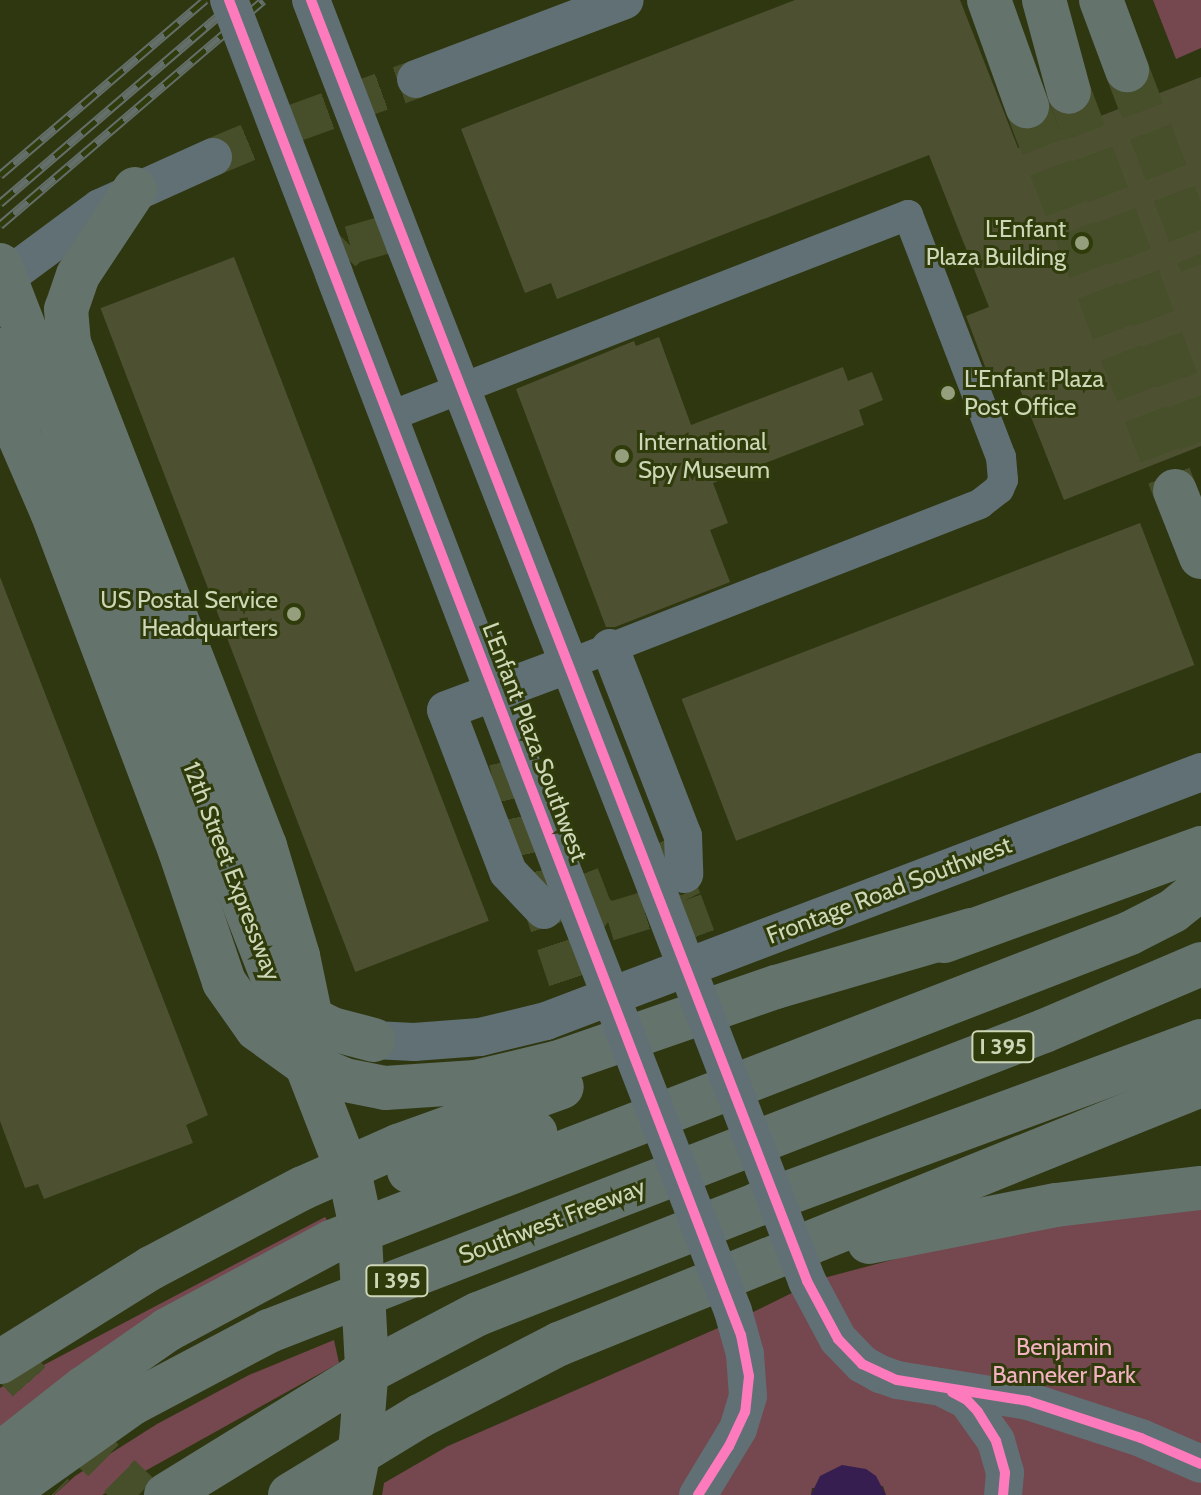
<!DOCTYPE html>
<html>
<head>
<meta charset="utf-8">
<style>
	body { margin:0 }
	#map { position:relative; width:1201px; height:1495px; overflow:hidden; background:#2f3711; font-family:Cabin,sans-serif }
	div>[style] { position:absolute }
	.green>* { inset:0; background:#75474e }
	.water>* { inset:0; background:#371e50 }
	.building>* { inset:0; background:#4e5032; transform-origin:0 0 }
	.tertiary-tunnel>* { height:38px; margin-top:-19px; transform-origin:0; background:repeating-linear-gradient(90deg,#474f2a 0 38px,transparent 0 57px) }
	.secondary-tunnel>* { height:42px; margin-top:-21px; transform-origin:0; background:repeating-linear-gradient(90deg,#474f2a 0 42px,transparent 0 63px) }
	.primary-tunnel>* { height:44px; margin-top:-22px; transform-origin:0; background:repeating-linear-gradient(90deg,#474f2a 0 44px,transparent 0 66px) }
	.motorway-tunnel>* { height:44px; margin-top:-22px; transform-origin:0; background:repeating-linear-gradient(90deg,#474f2a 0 44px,transparent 0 66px) }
	.minor>* { height:30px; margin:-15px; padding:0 15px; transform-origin:15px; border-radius:15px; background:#617074 }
	.tertiary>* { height:38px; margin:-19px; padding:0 19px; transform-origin:19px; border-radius:19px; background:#617074 }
	.motorway>* { height:44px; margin:-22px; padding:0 22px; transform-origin:22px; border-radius:22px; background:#65736d }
	.rail>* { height:9px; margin-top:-4.5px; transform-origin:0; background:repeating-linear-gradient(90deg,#2f3b0a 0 18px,#656f69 0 36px); box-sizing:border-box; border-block:2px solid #656f69 }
	.tertiary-bridge>* { height:38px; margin:-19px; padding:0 19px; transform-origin:19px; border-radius:19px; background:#617074 }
	.motorway-bridge>* { height:44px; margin:-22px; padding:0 22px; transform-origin:22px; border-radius:22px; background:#65736d }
	.cycleway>* { height:10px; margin:-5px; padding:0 5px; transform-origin:5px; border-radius:5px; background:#fd7abc }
	.dots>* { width:22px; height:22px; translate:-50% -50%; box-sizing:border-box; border:4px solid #2f3b0a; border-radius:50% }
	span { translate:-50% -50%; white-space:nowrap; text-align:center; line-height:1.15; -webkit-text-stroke:6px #2f3b0a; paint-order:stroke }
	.shield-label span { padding:2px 6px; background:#2f3b0a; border:2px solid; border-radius:6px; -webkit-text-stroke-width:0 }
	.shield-label { font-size:22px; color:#cdd7b7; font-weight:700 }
	.poi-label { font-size:24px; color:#cdd7b7 }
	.right { translate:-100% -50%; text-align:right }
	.left { translate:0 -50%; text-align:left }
	.street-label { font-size:24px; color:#cdd7b7 }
	.park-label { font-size:24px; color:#f3b2c2 }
</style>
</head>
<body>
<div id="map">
	<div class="green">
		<div style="clip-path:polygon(1153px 0,1201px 0,1201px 48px,1176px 59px)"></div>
		<div style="clip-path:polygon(1201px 1206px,1201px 1495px,886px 1495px,883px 1486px,812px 1488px,811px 1495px,382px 1495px,384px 1483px,448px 1446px,741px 1318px,820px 1279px,933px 1249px,1111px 1215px)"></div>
		<div style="clip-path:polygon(325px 1217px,327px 1220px,0 1429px,0 1388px)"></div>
		<div style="clip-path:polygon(334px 1340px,339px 1363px,102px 1495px,54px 1495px,75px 1476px,157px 1424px,249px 1375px)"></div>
	</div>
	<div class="water">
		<div style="clip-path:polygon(842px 1465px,866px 1469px,876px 1476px,886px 1495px,811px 1495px,820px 1476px)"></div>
	</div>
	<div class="building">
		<div style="clip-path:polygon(795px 0,960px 0,1018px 148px,1201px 77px,1201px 446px,1064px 500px,1012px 369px,989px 377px,966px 316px,989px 307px,929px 155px,557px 299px,551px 283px,525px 293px,461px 129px)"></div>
		<div style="left:234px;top:257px;width:711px;height:143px;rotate:69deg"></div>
		<div style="clip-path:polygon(659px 337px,691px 425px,843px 367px,848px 381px,872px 372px,883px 400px,859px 410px,864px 425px,713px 483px,728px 523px,710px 530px,730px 582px,615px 627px,606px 627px,516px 389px,634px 341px,636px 346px)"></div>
		<div style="left:1140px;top:523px;width:152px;height:491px;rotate:69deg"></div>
		<div style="clip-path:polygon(0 577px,208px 1115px,186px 1125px,193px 1143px,44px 1199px,38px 1184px,25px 1188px,0 1121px)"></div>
	</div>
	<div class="tertiary-tunnel">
		<div style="left:213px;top:157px;width:86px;rotate:-22.7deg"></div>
		<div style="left:292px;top:124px;width:132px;rotate:-19.9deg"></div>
		<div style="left:342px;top:253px;width:11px;rotate:-45deg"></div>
		<div style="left:350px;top:245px;width:36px;rotate:-16deg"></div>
		<div style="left:508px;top:761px;width:132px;rotate:77.3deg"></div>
		<div style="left:537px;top:890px;width:126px;rotate:71.4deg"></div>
		<div style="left:655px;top:845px;width:63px;rotate:63.4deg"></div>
		<div style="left:683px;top:901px;width:63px;rotate:69.6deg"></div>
		<div style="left:580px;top:875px;width:39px;rotate:69deg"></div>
		<div style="left:594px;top:911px;width:18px;rotate:38deg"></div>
		<div style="left:608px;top:922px;width:39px;rotate:-17deg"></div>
		<div style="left:645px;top:911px;width:41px;rotate:-37.1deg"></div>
		<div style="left:678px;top:886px;width:9px;rotate:-63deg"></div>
	</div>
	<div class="secondary-tunnel">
		<div style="left:9px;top:1448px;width:65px;rotate:46.2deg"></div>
	</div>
	<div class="primary-tunnel">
		<div style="left:0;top:1349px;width:108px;rotate:48.4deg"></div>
		<div style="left:72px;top:1430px;width:93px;rotate:44.1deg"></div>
	</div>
	<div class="motorway-tunnel">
		<div style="left:1127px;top:70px;width:208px;rotate:69.1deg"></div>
		<div style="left:1069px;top:92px;width:377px;rotate:69.5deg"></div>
		<div style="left:1027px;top:106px;width:412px;rotate:69deg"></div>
	</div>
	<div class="minor">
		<div style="left:388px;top:417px;width:558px;rotate:-21.23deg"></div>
		<div style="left:908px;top:215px;width:259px;rotate:69deg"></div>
		<div style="left:1001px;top:457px;width:23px;rotate:85deg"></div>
		<div style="left:1003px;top:480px;width:10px;rotate:114deg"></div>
		<div style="left:999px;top:489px;width:24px;rotate:142deg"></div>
		<div style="left:980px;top:504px;width:440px;rotate:158.7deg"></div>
	</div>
	<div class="tertiary">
		<div style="left:416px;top:79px;width:223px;rotate:-20.7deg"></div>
		<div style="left:405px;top:245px;width:651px;rotate:68.64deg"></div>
		<div style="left:334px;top:274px;width:647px;rotate:69.07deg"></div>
		<div style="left:0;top:282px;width:124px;rotate:-36.5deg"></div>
		<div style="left:100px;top:208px;width:124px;rotate:-24.3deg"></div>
		<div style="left:610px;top:648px;width:202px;rotate:68.8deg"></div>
		<div style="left:683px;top:836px;width:38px;rotate:88deg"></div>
		<div style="left:544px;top:910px;width:52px;rotate:-133.5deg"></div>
		<div style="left:508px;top:872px;width:173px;rotate:-110.9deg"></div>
		<div style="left:446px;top:710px;width:132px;rotate:-20.4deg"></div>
		<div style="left:374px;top:1040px;width:40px;rotate:2.9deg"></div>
		<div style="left:414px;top:1042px;width:66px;rotate:-4.3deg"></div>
		<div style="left:480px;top:1037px;width:68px;rotate:-13.6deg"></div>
		<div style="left:546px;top:1021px;width:701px;rotate:-20.81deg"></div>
		<div style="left:807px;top:1281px;width:66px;rotate:61.9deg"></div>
		<div style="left:838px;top:1339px;width:35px;rotate:46deg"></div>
		<div style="left:862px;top:1364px;width:21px;rotate:29deg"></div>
		<div style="left:880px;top:1374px;width:18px;rotate:19deg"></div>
		<div style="left:897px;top:1380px;width:133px;rotate:9.1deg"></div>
		<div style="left:1028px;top:1401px;width:119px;rotate:18.1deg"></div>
		<div style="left:1141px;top:1438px;width:65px;rotate:23.4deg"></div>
		<div style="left:945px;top:1389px;width:25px;rotate:27deg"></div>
		<div style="left:967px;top:1400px;width:50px;rotate:54.7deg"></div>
		<div style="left:996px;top:1441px;width:33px;rotate:74deg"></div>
		<div style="left:1005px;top:1473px;width:22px;rotate:95deg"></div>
		<div style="left:698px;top:1495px;width:77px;rotate:-58.8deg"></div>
		<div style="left:738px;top:1429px;width:34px;rotate:-73deg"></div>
		<div style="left:748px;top:1396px;width:42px;rotate:-94.1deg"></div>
		<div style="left:745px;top:1354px;width:45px;rotate:-105.6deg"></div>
	</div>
	<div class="motorway">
		<div style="left:989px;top:0;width:113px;rotate:70.3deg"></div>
		<div style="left:1044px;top:0;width:95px;rotate:74.8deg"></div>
		<div style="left:1101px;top:0;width:75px;rotate:69.6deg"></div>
		<div style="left:135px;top:189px;width:103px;rotate:123.5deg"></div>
		<div style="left:78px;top:275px;width:36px;rotate:109deg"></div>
		<div style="left:66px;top:309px;width:34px;rotate:85deg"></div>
		<div style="left:69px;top:343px;width:540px;rotate:68.71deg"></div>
		<div style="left:0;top:350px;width:71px;rotate:72.1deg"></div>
		<div style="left:0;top:392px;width:131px;rotate:66.6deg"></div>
		<div style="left:52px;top:512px;width:362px;rotate:69.3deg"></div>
		<div style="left:180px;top:851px;width:138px;rotate:71.4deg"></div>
		<div style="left:224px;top:982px;width:57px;rotate:54.9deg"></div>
		<div style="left:257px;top:1029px;width:57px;rotate:35.7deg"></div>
		<div style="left:303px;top:1062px;width:46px;rotate:23.2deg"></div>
		<div style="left:345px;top:1080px;width:41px;rotate:11.3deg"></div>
		<div style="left:385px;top:1088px;width:91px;rotate:-3.8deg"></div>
		<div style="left:476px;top:1082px;width:85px;rotate:-13.5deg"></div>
		<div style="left:559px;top:1062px;width:230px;rotate:-19.1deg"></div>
		<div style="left:776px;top:987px;width:203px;rotate:-16.3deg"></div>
		<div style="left:1175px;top:491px;width:71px;rotate:68.5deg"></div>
		<div style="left:100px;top:524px;width:359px;rotate:69.3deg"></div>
		<div style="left:944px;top:941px;width:273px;rotate:-19.9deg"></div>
		<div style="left:279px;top:1002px;width:59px;rotate:27deg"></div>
		<div style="left:332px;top:1029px;width:43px;rotate:14.7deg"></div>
		<div style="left:409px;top:1171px;width:132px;rotate:-16.8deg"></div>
		<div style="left:869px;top:1242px;width:191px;rotate:-11.2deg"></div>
		<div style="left:1056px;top:1205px;width:146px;rotate:-6.7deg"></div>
		<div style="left:0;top:1362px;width:178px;rotate:-31.9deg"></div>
		<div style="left:151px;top:1268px;width:172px;rotate:-27.8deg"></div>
		<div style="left:303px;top:1188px;width:104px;rotate:-23.9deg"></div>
		<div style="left:398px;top:1146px;width:174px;rotate:-19.8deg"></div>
		<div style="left:0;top:1454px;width:107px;rotate:-38.2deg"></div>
		<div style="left:84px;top:1388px;width:101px;rotate:-34.9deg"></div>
		<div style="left:167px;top:1330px;width:186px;rotate:-28.2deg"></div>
		<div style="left:331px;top:1242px;width:857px;rotate:-21.14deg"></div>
		<div style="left:1130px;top:933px;width:48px;rotate:-27.1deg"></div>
		<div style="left:1173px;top:911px;width:36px;rotate:-39deg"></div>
		<div style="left:3px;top:1495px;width:159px;rotate:-35.3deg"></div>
		<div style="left:133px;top:1403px;width:154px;rotate:-27.9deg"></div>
		<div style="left:269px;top:1331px;width:831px;rotate:-21.16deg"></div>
		<div style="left:1044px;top:1031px;width:171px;rotate:-23.1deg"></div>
		<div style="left:166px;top:1495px;width:223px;rotate:-31.6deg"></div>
		<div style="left:356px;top:1378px;width:138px;rotate:-27.7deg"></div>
		<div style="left:478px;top:1314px;width:301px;rotate:-21.4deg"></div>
		<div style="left:758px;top:1204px;width:472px;rotate:-20.2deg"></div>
		<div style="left:290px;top:1495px;width:152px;rotate:-31.3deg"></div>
		<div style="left:420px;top:1416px;width:157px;rotate:-27.4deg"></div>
		<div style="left:559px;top:1344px;width:692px;rotate:-21.97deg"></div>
	</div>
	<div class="rail">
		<div style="left:0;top:175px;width:270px;rotate:-40.5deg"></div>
		<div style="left:0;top:203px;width:312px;rotate:-40.6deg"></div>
		<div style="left:0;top:225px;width:346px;rotate:-40.5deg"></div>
	</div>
	<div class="tertiary-bridge">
		<div style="left:229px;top:0;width:293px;rotate:69deg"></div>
		<div style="left:311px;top:0;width:262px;rotate:69deg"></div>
		<div style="left:642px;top:851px;width:461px;rotate:69deg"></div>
		<div style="left:565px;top:878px;width:464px;rotate:68.8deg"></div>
	</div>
	<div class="motorway-bridge">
		<div style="left:0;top:265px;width:278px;rotate:68.9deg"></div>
		<div style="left:265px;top:846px;width:115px;rotate:73.3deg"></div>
		<div style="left:298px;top:956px;width:68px;rotate:78.2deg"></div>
		<div style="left:227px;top:860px;width:343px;rotate:68.8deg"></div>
		<div style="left:351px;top:1180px;width:40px;rotate:78deg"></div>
		<div style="left:359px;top:1219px;width:146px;rotate:86.9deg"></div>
		<div style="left:367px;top:1365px;width:76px;rotate:94.5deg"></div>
		<div style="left:361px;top:1441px;width:55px;rotate:101.5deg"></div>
	</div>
	<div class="cycleway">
		<div style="left:229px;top:0;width:1430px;rotate:69.02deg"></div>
		<div style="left:741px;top:1335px;width:42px;rotate:79deg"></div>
		<div style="left:749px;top:1376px;width:36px;rotate:96deg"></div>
		<div style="left:745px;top:1412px;width:38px;rotate:115deg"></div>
		<div style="left:729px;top:1446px;width:58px;rotate:122.3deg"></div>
		<div style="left:311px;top:0;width:1374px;rotate:68.83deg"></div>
		<div style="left:807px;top:1281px;width:66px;rotate:61.9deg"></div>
		<div style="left:838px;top:1339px;width:35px;rotate:46deg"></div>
		<div style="left:862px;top:1364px;width:38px;rotate:25deg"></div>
		<div style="left:897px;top:1380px;width:133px;rotate:9.1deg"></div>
		<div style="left:1028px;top:1401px;width:119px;rotate:18.1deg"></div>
		<div style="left:1141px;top:1438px;width:65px;rotate:23.4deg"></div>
		<div style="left:952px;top:1392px;width:17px;rotate:28deg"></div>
		<div style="left:967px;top:1400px;width:16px;rotate:47deg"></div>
		<div style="left:978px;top:1412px;width:34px;rotate:58deg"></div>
		<div style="left:996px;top:1441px;width:33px;rotate:74deg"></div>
		<div style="left:1005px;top:1473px;width:22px;rotate:95deg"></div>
	</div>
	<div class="dots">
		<div style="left:1082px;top:243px;background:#969f7d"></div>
		<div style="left:948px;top:393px;background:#969f7d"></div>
		<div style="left:622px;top:456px;background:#969f7d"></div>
		<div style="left:294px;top:614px;background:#969f7d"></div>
	</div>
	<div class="shield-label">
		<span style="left:1003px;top:1047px">I 395</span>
		<span style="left:397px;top:1281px">I 395</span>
	</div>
	<div class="poi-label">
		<span class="right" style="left:1066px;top:243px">L'Enfant<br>Plaza Building</span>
		<span class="left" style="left:964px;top:393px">L'Enfant Plaza<br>Post Office</span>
		<span class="left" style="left:638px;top:456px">International<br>Spy Museum</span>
		<span class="right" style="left:278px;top:614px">US Postal Service<br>Headquarters</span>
	</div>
	<div class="street-label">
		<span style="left:535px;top:742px;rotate:69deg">L'Enfant Plaza Southwest</span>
		<span style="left:232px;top:871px;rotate:69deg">12th Street Expressway</span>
		<span style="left:889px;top:890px;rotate:-21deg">Frontage Road Southwest</span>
		<span style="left:552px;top:1221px;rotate:-21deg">Southwest Freeway</span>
	</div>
	<div class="park-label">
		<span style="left:1064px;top:1361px">Benjamin<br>Banneker Park</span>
	</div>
</div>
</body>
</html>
